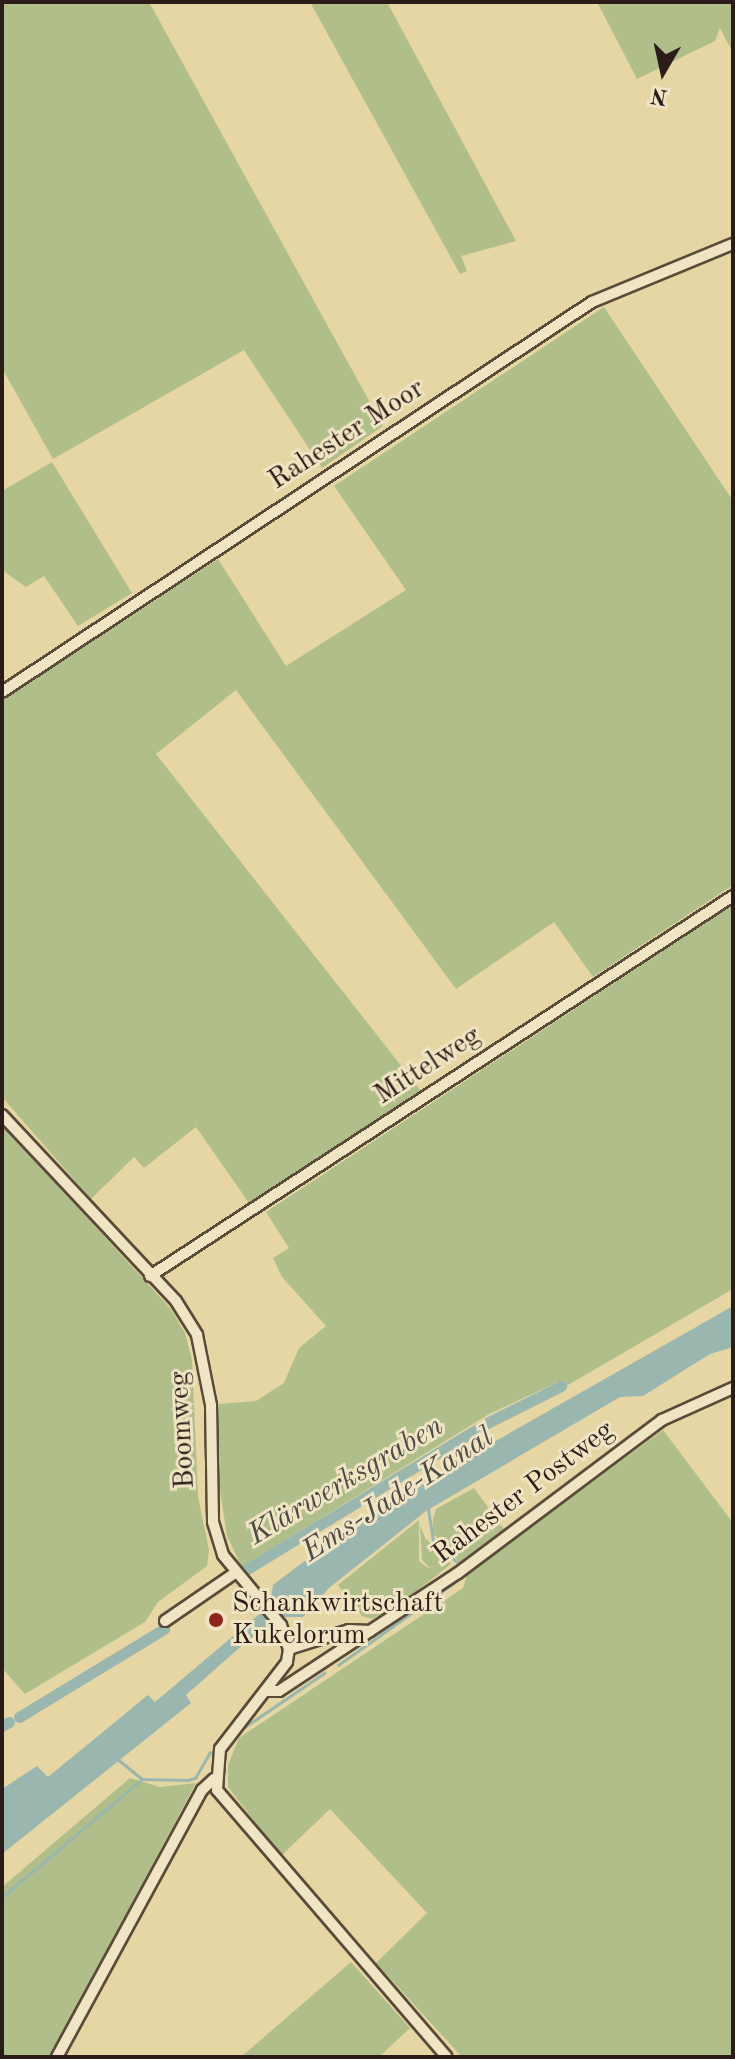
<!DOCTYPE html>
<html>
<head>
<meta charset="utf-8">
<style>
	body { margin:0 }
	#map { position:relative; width:735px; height:2059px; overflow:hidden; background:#e6d6a3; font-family:"Old Standard TT",serif }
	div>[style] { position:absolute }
	.green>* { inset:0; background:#b0bf89 }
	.water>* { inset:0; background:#99b7af }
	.stream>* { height:3px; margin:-1.5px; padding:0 1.5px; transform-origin:1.5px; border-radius:1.5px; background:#99b7af }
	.canal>* { height:11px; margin:-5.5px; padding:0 5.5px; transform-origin:5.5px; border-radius:5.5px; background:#99b7af }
	.roads { filter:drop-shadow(2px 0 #5a4a3a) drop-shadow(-2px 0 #5a4a3a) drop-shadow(0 2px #5a4a3a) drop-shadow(0 -2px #5a4a3a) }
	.minor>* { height:10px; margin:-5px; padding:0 5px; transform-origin:5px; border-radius:5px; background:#efe4c3 }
	.dots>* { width:22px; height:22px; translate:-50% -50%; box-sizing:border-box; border:4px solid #efe4c3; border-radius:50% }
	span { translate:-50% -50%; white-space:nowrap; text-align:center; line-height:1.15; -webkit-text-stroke:6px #efe4c3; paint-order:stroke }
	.street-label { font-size:28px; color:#2c1c17 }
	.poi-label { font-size:28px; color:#2c1c17 }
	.left { translate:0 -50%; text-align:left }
	.water-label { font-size:30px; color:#4d4a45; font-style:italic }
	.frame { position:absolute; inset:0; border:4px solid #2c1c17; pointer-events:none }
	.north { position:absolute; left:623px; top:32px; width:80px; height:80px; -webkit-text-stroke:6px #efe4c3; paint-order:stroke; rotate:189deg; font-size:22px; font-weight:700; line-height:32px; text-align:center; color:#2c1c17 }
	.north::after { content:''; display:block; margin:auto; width:28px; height:36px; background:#2c1c17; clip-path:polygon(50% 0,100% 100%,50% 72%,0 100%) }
</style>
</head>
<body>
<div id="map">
	<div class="green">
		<div style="clip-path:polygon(2px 2px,149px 2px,383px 426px,322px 468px,244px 350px,53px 459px,2px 368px)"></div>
		<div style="clip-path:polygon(310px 2px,387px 2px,516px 241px,461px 256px,467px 271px,460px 274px)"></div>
		<div style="clip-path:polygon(597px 2px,733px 2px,733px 53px,720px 28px,715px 41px,637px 79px)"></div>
		<div style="clip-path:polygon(604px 307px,733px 501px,733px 885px,593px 977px,554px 922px,456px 989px,236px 690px,156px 754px,421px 1091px,249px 1203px,196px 1127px,144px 1168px,134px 1157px,91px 1199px,2px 1097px,2px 701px,218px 559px,286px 666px,406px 590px,334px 486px)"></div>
		<div style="clip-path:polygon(52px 462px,132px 593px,78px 626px,44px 576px,26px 587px,2px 570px,2px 491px)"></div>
		<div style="clip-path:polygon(733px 905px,733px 1289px,568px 1385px,558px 1382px,489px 1414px,242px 1567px,227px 1536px,216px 1464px,218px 1404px,256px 1401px,284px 1383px,299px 1348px,326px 1326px,282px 1277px,273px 1258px,289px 1248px,266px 1212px)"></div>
		<div style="clip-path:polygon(2px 1125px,171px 1309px,185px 1333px,192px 1360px,198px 1497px,209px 1550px,207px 1566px,158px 1602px,145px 1622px,25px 1694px,2px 1668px)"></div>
		<div style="clip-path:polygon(663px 1430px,733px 1523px,733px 2057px,462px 2057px,376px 1963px,427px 1913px,330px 1809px,281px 1856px,228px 1787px,228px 1765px,239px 1738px,463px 1588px,467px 1575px)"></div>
		<div style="clip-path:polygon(474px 1488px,506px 1532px,461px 1564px,433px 1533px,433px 1518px,436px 1509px)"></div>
		<div style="clip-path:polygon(419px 1520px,419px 1561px,428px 1568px,448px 1560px,451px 1564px,398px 1606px,372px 1619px,362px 1616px,338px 1585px)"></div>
		<div style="clip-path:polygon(420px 1525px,425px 1538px,446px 1558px,440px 1564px,429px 1567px,422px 1560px)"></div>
		<div style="clip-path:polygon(130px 1778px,160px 1787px,196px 1783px,50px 2057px,2px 2057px,2px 1887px)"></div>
		<div style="clip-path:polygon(351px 1962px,410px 2028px,379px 2057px,241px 2057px)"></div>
	</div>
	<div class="water">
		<div style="clip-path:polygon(733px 1306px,733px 1347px,710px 1354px,643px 1396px,620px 1397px,426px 1511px,329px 1588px,303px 1617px,278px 1617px,238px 1649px,186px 1695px,191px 1703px,2px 1854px,2px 1789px,37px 1766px,48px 1777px,148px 1695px,155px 1702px,270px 1605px,273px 1585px,331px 1541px,385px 1504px)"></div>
	</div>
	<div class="stream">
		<div style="left:428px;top:1509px;width:33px;rotate:81deg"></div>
		<div style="left:433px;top:1542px;width:33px;rotate:40deg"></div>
		<div style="left:338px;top:1665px;width:143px;rotate:-35.4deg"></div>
		<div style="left:240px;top:1730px;width:102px;rotate:-34.2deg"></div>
		<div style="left:116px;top:1758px;width:33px;rotate:39deg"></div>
		<div style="left:142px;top:1779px;width:45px;rotate:1.3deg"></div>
		<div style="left:187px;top:1780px;width:8px;rotate:-14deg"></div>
		<div style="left:195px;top:1778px;width:30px;rotate:-60deg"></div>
		<div style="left:2px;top:1897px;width:183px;rotate:-40.1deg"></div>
	</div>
	<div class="canal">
		<div style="left:242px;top:1572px;width:287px;rotate:-31.3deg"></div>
		<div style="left:487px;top:1423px;width:83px;rotate:-26.6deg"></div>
		<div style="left:19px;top:1717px;width:170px;rotate:-31.3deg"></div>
		<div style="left:2px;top:1726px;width:8px;rotate:-30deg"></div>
	</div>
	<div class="roads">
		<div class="minor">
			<div style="left:2px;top:692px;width:707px;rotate:-33.47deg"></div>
			<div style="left:592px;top:302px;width:152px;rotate:-22.4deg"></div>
			<div style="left:2px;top:1115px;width:255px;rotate:46.9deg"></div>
			<div style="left:176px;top:1301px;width:40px;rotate:58deg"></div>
			<div style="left:197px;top:1335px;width:71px;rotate:78.7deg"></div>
			<div style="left:211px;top:1405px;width:117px;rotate:89deg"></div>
			<div style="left:213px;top:1522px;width:34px;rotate:73deg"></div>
			<div style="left:223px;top:1555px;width:91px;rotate:50.4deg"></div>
			<div style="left:281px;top:1625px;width:25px;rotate:72deg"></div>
			<div style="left:289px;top:1649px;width:13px;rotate:99deg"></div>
			<div style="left:287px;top:1662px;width:110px;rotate:127.6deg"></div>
			<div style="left:220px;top:1749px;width:41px;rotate:94.2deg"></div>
			<div style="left:217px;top:1790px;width:352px;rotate:49.3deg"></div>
			<div style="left:150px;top:1276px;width:696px;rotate:-33.1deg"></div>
			<div style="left:165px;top:1621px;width:85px;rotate:-34.4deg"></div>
			<div style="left:289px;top:1649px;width:63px;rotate:-17.6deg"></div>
			<div style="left:349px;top:1630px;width:21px;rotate:3deg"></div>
			<div style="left:267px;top:1691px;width:12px"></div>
			<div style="left:279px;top:1691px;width:214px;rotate:-33.4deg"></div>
			<div style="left:458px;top:1573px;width:255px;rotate:-36.9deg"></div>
			<div style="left:662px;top:1420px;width:78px;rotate:-24.3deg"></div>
			<div style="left:57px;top:2057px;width:304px;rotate:-61.5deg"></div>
			<div style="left:202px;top:1790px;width:16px;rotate:-43deg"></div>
		</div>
	</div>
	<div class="dots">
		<div style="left:216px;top:1620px;background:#8f2418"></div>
	</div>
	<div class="street-label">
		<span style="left:347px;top:435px;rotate:-33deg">Rahester Moor</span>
		<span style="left:428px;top:1066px;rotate:-33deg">Mittelweg</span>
		<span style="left:183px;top:1430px;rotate:-93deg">Boomweg</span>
		<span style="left:524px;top:1493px;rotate:-37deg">Rahester Postweg</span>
	</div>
	<div class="poi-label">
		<span class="left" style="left:232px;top:1620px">Schankwirtschaft<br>Kukelorum</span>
	</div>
	<div class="water-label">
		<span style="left:346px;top:1481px;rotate:-31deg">Klärwerksgraben</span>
		<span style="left:398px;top:1495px;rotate:-33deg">Ems-Jade-Kanal</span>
	</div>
	<div class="frame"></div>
	<div class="north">N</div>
</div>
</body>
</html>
